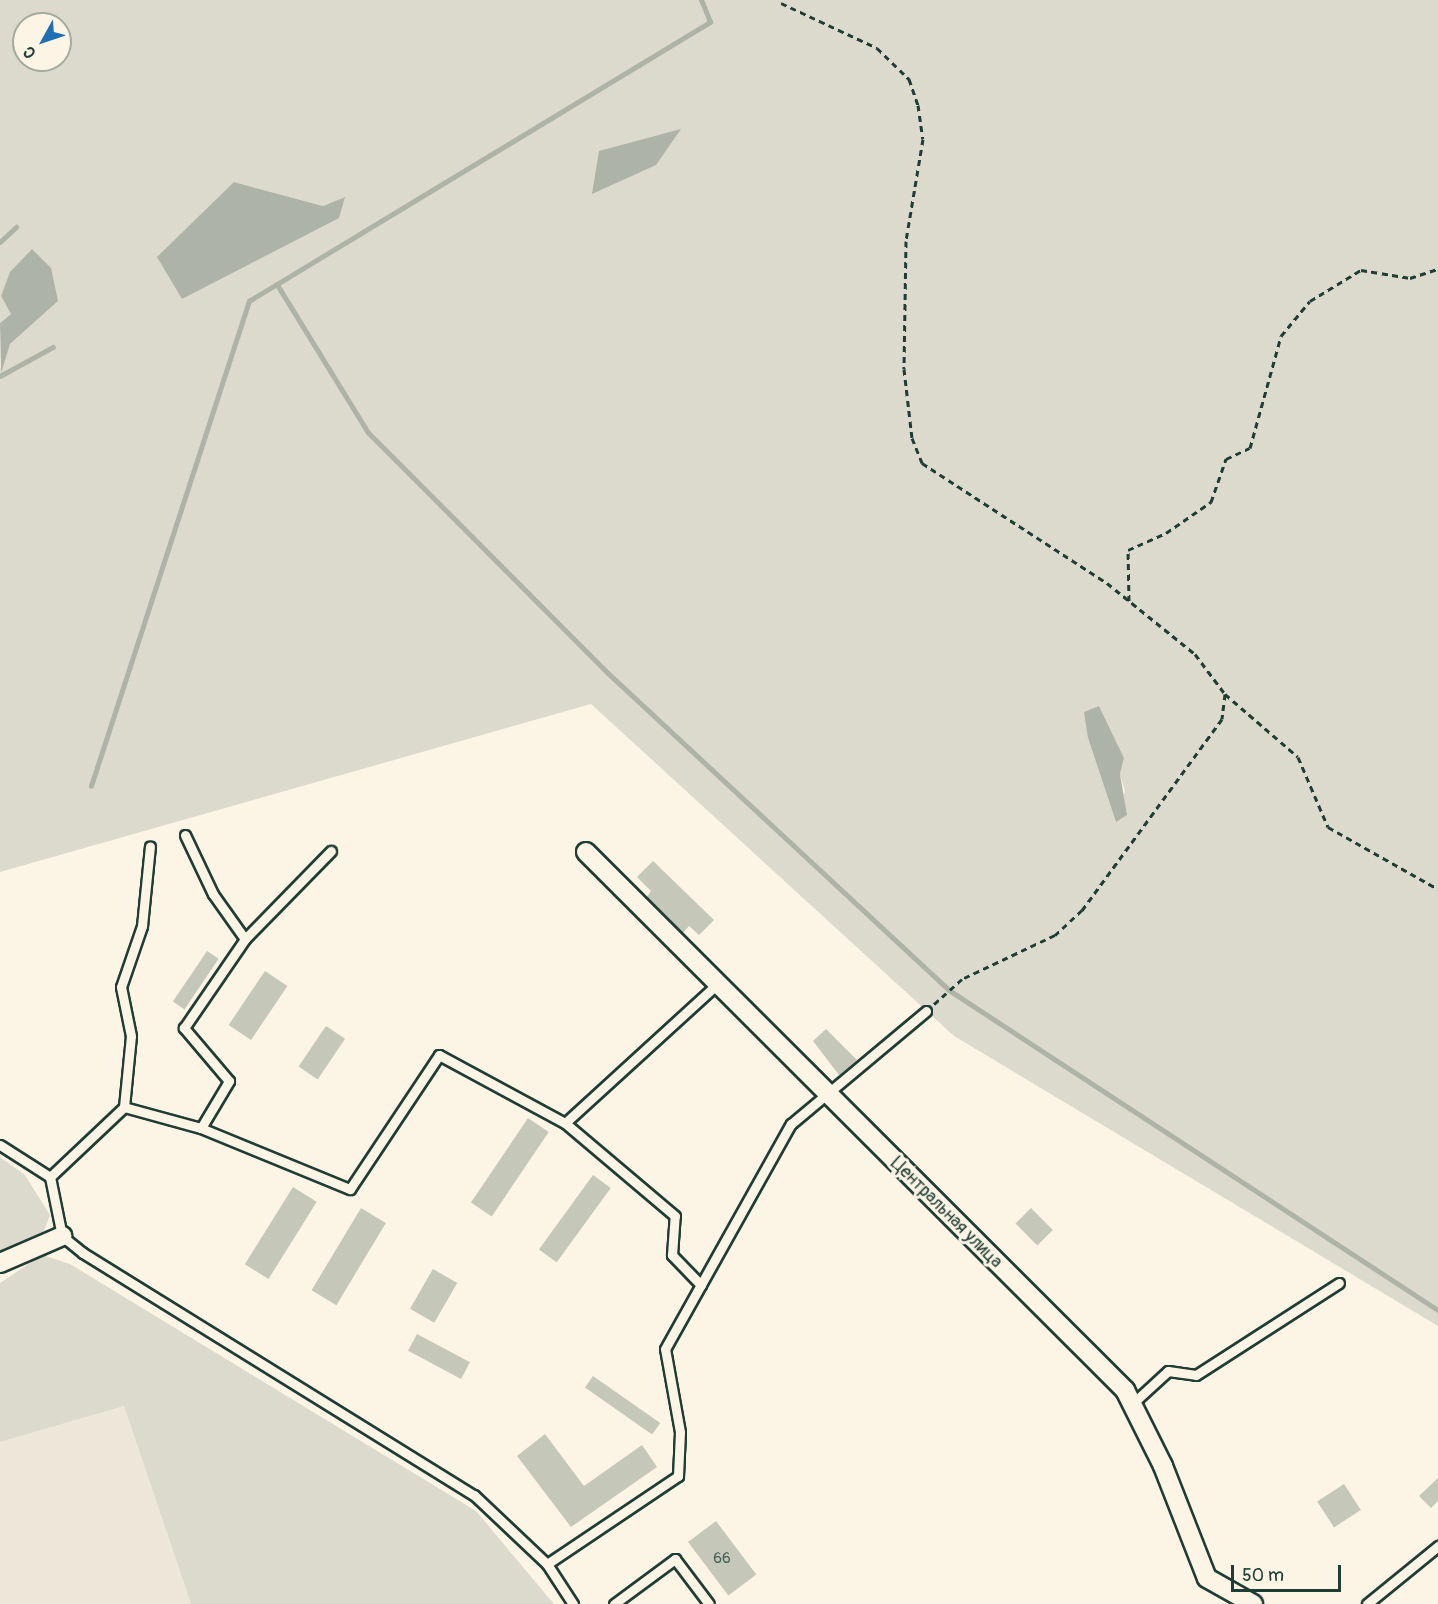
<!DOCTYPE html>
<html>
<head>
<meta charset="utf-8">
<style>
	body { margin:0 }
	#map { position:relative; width:1438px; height:1604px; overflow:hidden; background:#fcf5e5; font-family:Pangolin,sans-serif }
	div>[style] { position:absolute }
	.built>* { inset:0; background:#ece7d8 }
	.green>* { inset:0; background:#dcdacc }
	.water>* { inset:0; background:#aeb3a7 }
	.stream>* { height:4.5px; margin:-2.25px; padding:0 2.25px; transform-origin:2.25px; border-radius:2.25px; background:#aeb3a7 }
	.building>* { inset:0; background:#c5c7b9; transform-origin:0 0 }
	.path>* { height:3px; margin-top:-1.5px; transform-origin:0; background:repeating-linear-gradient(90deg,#1f3d34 0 6px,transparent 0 10.5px) }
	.roads { filter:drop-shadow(2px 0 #1f3d34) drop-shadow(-2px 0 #1f3d34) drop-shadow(0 2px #1f3d34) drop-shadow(0 -2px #1f3d34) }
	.lane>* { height:9px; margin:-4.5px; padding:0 4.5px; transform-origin:4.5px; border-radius:4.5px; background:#fcf5e5 }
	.street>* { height:18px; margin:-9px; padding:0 9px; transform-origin:9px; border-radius:9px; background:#fcf5e5 }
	span { translate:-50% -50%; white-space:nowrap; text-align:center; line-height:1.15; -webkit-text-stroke:6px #fcf5e5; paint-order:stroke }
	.number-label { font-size:15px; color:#486055 }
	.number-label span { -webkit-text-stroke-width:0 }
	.street-label { font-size:18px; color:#1f3d34 }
	.north { position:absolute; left:12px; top:12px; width:60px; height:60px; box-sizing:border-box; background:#fcf5e5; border:2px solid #a4ab9e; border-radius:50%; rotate:230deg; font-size:16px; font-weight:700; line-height:24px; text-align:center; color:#1f3d34 }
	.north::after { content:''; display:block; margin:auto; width:21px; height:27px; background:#1f6fb2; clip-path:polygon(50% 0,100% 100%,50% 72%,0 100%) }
	.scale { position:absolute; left:1231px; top:1565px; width:110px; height:27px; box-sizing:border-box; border:3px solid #1f3d34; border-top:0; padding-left:8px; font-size:18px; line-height:21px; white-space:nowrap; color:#1f3d34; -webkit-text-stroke:4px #fcf5e5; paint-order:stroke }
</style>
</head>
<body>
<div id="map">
	<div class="built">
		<div style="clip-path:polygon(124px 1406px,191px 1604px,0 1604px,0 1442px)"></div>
	</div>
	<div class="green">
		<div style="clip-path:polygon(evenodd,0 0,1438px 0,1438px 1326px,954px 1036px,591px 704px,0 872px,0 369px,10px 344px,58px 301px,31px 250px,10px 273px,1px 296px,11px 314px,0 323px,0 0,24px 24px,60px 24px,60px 60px,24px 60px,24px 24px,0 0,234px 182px,323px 206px,345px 197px,182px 299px,234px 182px,0 0,1099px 706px,1124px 758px,1120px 774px,1125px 791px,1116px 822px,1088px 738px,1099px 706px)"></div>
		<div style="clip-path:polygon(0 1157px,25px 1175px,50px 1215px,44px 1231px,0 1251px)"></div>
		<div style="clip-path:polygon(42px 1255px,70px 1264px,476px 1511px,554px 1604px,191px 1604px,124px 1406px,0 1442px,0 1283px)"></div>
	</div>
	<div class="water">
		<div style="clip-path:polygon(681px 129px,656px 165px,592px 194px,599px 151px)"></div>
		<div style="clip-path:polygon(234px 182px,323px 206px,345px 197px,339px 218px,182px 299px,157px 257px)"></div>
		<div style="clip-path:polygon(32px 249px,51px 268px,58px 301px,10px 344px,1px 373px,0 323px,11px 314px,1px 296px,10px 272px)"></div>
		<div style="clip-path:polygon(1099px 706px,1124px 758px,1120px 774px,1127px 815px,1116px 822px,1088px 738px,1084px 712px)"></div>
	</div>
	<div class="stream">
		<div style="left:0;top:242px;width:22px;rotate:-43deg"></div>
		<div style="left:277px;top:284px;width:174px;rotate:58.4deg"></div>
		<div style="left:368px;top:432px;width:339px;rotate:45.1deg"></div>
		<div style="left:607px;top:672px;width:467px;rotate:42.9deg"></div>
		<div style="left:949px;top:990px;width:584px;rotate:33.2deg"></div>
		<div style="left:0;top:376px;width:60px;rotate:-28.7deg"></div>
		<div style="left:91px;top:786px;width:510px;rotate:-71.96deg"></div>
		<div style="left:249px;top:301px;width:539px;rotate:-31.18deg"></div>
		<div style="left:710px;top:22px;width:24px;rotate:-112deg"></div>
	</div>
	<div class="building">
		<div style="clip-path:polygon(653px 861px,714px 920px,699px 935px,689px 926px,683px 933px,647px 897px,651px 891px,637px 877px)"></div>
		<div style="left:207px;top:951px;width:14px;height:61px;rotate:34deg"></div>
		<div style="left:265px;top:971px;width:27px;height:65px;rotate:34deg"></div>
		<div style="left:326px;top:1026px;width:23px;height:49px;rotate:34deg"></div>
		<div style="clip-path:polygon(826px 1029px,857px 1060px,839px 1075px,813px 1041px)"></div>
		<div style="left:528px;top:1118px;width:25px;height:102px;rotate:34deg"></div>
		<div style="left:593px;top:1175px;width:22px;height:92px;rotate:36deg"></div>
		<div style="left:293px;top:1187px;width:28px;height:91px;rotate:32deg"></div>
		<div style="left:361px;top:1208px;width:29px;height:96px;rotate:31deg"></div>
		<div style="left:1031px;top:1208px;width:31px;height:22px;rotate:45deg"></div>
		<div style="left:433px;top:1269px;width:28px;height:46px;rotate:30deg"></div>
		<div style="left:417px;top:1334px;width:60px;height:19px;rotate:28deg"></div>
		<div style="left:593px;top:1376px;width:82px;height:14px;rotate:35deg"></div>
		<div style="clip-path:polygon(545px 1434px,584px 1486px,642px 1445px,657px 1467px,571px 1527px,517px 1456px)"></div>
		<div style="clip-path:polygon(1438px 1478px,1438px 1501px,1431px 1508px,1419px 1496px)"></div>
		<div style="left:1344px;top:1484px;width:31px;height:32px;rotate:57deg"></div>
		<div style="left:716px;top:1521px;width:67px;height:35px;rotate:53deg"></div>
	</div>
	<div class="path">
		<div style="left:781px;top:3px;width:106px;rotate:25.1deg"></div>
		<div style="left:877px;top:48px;width:45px;rotate:44.1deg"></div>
		<div style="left:909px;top:79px;width:28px;rotate:71deg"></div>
		<div style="left:918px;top:105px;width:34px;rotate:82deg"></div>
		<div style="left:923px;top:139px;width:103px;rotate:99.5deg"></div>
		<div style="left:906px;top:241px;width:128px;rotate:90.9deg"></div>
		<div style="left:904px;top:369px;width:69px;rotate:83.4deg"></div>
		<div style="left:912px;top:438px;width:27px;rotate:68deg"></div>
		<div style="left:922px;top:463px;width:221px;rotate:33deg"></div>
		<div style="left:1107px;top:583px;width:113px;rotate:38.9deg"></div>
		<div style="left:1195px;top:654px;width:50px;rotate:53.1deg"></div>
		<div style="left:1225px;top:694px;width:25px;rotate:97deg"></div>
		<div style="left:1222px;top:719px;width:237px;rotate:126.2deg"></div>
		<div style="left:1082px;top:910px;width:37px;rotate:137deg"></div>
		<div style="left:1055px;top:935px;width:103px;rotate:154.7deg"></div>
		<div style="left:962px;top:979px;width:38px;rotate:138deg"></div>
		<div style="left:1129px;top:601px;width:51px;rotate:-91.1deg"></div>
		<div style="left:1128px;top:550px;width:42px;rotate:-24.1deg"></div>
		<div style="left:1166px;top:533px;width:55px;rotate:-34.6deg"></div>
		<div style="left:1211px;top:502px;width:46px;rotate:-70.8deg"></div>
		<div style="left:1226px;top:459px;width:26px;rotate:-25deg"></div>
		<div style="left:1250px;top:448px;width:116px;rotate:-74.5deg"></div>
		<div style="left:1281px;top:336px;width:45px;rotate:-50.4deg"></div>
		<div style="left:1310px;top:301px;width:60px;rotate:-31.3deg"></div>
		<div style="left:1361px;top:270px;width:50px;rotate:9.3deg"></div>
		<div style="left:1410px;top:278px;width:29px;rotate:-18deg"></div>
		<div style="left:1225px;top:694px;width:96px;rotate:40.8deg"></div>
		<div style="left:1298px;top:757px;width:76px;rotate:66.8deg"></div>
		<div style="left:1328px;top:827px;width:126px;rotate:29.4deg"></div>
	</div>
	<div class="roads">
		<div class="lane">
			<div style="left:185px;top:835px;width:65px;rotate:64.6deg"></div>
			<div style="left:213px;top:894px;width:55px;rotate:54.6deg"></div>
			<div style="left:124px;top:1107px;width:71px;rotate:-84.4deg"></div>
			<div style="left:131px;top:1036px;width:50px;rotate:-101.5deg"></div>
			<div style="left:121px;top:987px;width:65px;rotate:-71deg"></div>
			<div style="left:142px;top:926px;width:80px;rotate:-84.3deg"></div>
			<div style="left:201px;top:1128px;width:161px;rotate:22.3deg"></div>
			<div style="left:350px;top:1189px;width:161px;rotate:-56.4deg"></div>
			<div style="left:439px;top:1055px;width:143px;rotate:28.4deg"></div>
			<div style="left:0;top:1145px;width:59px;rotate:32.6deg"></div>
			<div style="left:50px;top:1177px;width:60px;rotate:78.5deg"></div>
			<div style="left:62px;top:1236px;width:27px;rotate:39deg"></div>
			<div style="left:83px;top:1253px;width:460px;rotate:31.8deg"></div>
			<div style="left:474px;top:1495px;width:100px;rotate:43.4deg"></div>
			<div style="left:547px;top:1564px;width:48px;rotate:57deg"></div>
			<div style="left:50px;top:1177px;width:102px;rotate:-43.4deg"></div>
			<div style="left:124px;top:1107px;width:80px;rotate:15.3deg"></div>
			<div style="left:201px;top:1128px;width:55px;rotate:-59.2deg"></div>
			<div style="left:229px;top:1081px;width:70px;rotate:-130.3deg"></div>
			<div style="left:184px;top:1028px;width:108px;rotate:-55.6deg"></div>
			<div style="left:245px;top:939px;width:123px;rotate:-45.7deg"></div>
			<div style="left:701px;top:1285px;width:42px;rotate:-134deg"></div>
			<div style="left:672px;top:1255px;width:39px;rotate:-86deg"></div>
			<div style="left:675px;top:1216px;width:144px;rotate:-139.8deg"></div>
			<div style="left:565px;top:1123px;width:206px;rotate:-42.4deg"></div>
			<div style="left:1132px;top:1404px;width:49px;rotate:-42.5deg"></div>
			<div style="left:1168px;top:1371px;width:28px;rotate:8deg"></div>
			<div style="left:1196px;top:1375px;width:170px;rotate:-32.8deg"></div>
			<div style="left:547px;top:1564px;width:158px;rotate:-33.9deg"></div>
			<div style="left:678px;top:1476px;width:44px;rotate:-87.4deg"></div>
			<div style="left:680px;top:1432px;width:84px;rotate:-100.2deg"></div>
			<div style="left:665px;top:1349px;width:258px;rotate:-60.8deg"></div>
			<div style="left:791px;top:1124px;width:176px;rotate:-39.9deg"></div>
			<div style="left:614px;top:1604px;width:76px;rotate:-36.4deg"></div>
			<div style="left:675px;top:1559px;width:56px;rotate:52.9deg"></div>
			<div style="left:1367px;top:1604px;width:92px;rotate:-39.2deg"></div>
		</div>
		<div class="street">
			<div style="left:586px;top:852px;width:762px;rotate:44.95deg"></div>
			<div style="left:1125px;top:1390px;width:85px;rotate:63.4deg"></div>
			<div style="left:1163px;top:1466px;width:120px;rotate:68.6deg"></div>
			<div style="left:1207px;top:1578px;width:53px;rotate:29.5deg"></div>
			<div style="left:0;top:1263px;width:68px;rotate:-23.5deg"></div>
		</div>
	</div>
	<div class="number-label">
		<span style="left:722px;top:1559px">66</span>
	</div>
	<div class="street-label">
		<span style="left:946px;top:1213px;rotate:45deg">Центральная улица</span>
	</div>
	<div class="north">С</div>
	<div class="scale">50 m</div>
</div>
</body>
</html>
